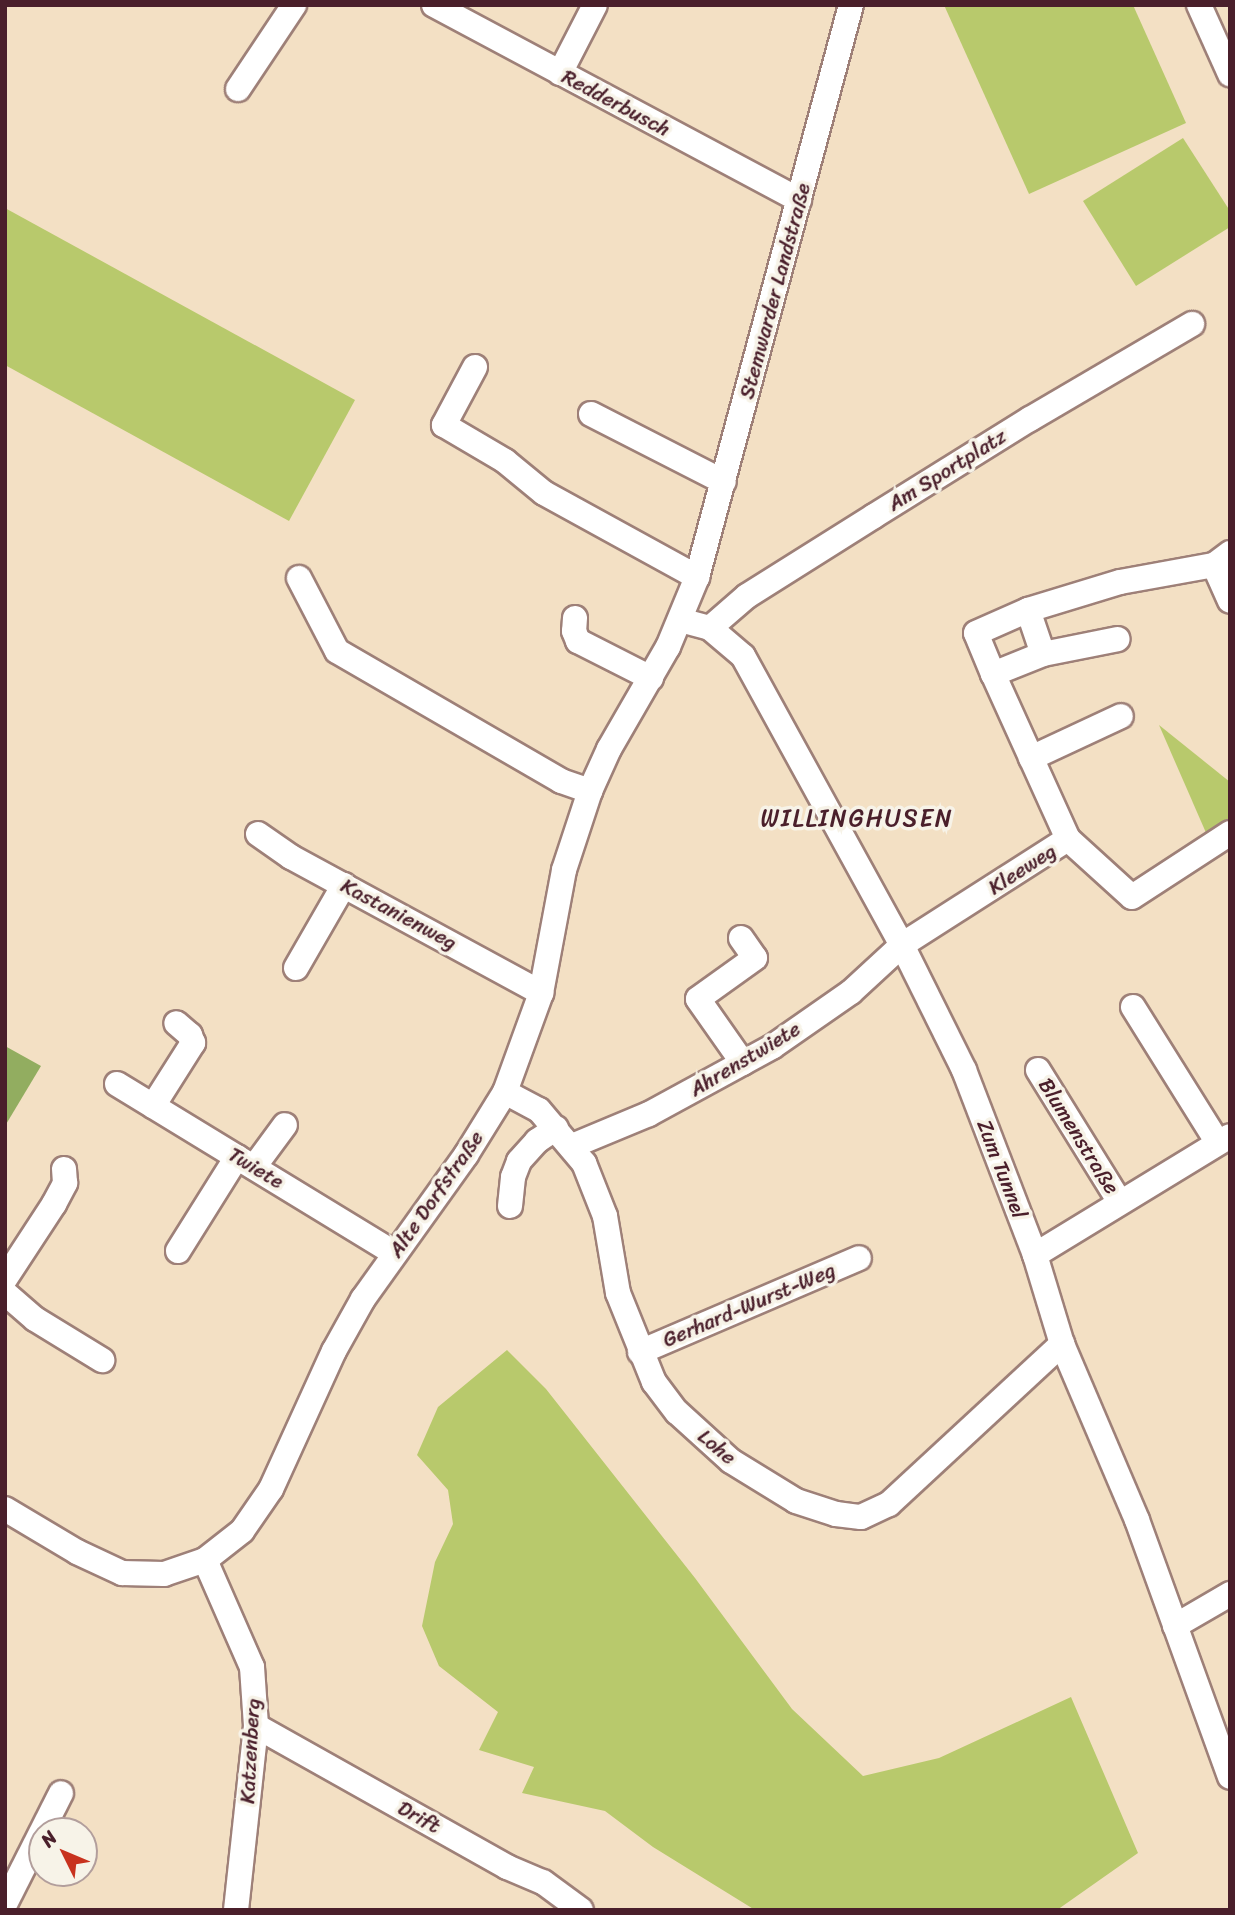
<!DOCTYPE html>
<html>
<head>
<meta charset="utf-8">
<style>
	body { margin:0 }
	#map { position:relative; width:1235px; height:1915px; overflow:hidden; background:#f3e0c4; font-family:Sriracha,sans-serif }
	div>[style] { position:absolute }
	.green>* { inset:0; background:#b8c96c }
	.forest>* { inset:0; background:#92ad60 }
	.roads { filter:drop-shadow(2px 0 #9e8078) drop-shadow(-2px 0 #9e8078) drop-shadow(0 2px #9e8078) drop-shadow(0 -2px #9e8078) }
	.minor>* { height:24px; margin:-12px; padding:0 12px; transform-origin:12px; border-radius:12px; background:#fff }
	span { translate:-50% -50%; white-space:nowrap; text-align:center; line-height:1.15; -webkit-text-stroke:7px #f7f3e8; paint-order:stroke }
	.street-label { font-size:21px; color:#4a1f2b }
	.quarter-label { font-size:24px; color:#4a1f2b; letter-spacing:2px }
	.frame { position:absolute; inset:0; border:7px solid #4a1f2b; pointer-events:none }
	.north { position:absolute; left:28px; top:1817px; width:70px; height:70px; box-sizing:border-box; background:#f7f3e8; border:2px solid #b29e9c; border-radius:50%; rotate:313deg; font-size:19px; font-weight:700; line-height:28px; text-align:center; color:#4a1f2b }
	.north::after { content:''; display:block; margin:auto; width:24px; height:32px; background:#c8321e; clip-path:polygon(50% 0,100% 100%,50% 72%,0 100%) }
</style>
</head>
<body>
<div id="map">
	<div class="green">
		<div style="clip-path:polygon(944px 5px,1133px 5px,1186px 123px,1029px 194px)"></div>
		<div style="clip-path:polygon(1183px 138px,1230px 211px,1230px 227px,1136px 286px,1083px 201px)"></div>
		<div style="clip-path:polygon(5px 208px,355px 400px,289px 521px,5px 365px)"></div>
		<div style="clip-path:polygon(1159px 725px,1230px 782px,1230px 820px,1207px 835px)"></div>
		<div style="clip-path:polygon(507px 1350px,546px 1389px,695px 1578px,792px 1709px,863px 1776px,939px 1758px,1071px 1697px,1138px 1853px,1057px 1910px,755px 1910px,653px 1847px,605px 1811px,522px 1793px,534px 1767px,479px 1750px,498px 1712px,439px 1666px,422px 1626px,435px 1562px,453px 1524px,448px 1490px,417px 1455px,438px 1407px)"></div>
	</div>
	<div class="forest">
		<div style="clip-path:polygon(5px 1046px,41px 1066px,5px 1126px)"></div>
	</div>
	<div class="roads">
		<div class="minor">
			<div style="left:434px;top:5px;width:414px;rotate:28.1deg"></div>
			<div style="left:1199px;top:5px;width:76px;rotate:65.8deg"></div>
			<div style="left:560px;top:73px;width:76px;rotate:-62.8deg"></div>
			<div style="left:238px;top:89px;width:101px;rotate:-56.3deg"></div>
			<div style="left:475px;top:367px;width:66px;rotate:118.1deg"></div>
			<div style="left:444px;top:425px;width:71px;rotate:30.5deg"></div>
			<div style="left:505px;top:461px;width:50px;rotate:39.4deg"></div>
			<div style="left:544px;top:493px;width:175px;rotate:28.8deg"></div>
			<div style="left:591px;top:414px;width:149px;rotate:27.1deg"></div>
			<div style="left:1214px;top:565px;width:39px;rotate:66deg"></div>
			<div style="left:299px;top:578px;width:82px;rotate:62.5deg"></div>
			<div style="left:337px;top:651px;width:259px;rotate:30.1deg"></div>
			<div style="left:561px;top:781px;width:31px;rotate:19deg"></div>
			<div style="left:1028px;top:610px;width:96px;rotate:-16.9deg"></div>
			<div style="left:1120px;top:582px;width:96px;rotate:-10.3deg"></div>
			<div style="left:1214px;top:565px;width:20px;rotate:-37deg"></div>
			<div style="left:575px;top:618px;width:13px;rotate:94deg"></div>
			<div style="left:574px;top:631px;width:11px;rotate:68deg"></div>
			<div style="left:578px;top:641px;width:82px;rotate:26.9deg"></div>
			<div style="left:680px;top:620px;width:31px;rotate:15deg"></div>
			<div style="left:710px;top:628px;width:43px;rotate:40.3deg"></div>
			<div style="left:743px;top:656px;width:330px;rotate:61.2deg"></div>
			<div style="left:902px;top:945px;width:140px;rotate:63.6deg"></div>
			<div style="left:964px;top:1070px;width:198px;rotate:69deg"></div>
			<div style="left:1035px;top:1255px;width:93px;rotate:73.1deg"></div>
			<div style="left:1062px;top:1344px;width:191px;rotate:66.9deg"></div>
			<div style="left:1137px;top:1520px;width:273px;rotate:70.1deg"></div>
			<div style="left:710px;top:628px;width:49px;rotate:-40.9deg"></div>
			<div style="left:747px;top:596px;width:150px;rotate:-32.2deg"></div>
			<div style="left:874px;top:516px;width:184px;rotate:-31.9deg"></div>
			<div style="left:1030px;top:419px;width:188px;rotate:-30.4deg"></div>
			<div style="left:1043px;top:654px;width:76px;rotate:-11.3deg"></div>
			<div style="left:1031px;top:758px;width:99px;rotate:-25deg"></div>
			<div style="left:258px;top:834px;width:40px;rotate:34.9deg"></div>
			<div style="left:291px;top:857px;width:285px;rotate:28.5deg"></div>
			<div style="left:1068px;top:839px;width:86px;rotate:42.2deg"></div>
			<div style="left:1132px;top:897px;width:117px;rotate:-33.1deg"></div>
			<div style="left:741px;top:938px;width:24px;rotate:55deg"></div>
			<div style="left:755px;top:958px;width:70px;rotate:144.3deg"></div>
			<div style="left:698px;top:999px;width:78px;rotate:54.9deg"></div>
			<div style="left:296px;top:968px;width:96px;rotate:-60deg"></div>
			<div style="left:1133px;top:1007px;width:160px;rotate:58deg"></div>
			<div style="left:1038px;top:1070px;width:155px;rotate:58.2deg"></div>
			<div style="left:117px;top:1084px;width:324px;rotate:31.4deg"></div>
			<div style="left:505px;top:1092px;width:38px;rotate:28deg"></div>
			<div style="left:539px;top:1110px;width:70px;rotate:49.7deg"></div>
			<div style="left:584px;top:1163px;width:57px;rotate:68.4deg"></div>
			<div style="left:605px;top:1216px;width:78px;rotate:80.4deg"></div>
			<div style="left:618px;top:1293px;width:96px;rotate:68deg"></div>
			<div style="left:654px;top:1382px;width:38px;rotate:53deg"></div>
			<div style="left:677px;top:1412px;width:73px;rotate:42.2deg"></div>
			<div style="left:731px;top:1461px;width:76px;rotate:31.6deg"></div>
			<div style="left:796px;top:1501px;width:42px;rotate:18deg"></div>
			<div style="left:836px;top:1514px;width:25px;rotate:7deg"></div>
			<div style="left:861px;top:1517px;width:31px;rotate:-25deg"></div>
			<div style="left:889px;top:1504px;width:236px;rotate:-42.8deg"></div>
			<div style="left:153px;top:1106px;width:75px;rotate:-57.6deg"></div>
			<div style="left:193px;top:1043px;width:9px;rotate:-111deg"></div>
			<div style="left:190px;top:1035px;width:18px;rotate:-139deg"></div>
			<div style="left:572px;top:1146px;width:83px;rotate:-22.6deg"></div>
			<div style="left:649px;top:1114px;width:140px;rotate:-28.6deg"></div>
			<div style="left:772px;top:1047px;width:96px;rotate:-34.8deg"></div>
			<div style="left:851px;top:992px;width:69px;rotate:-42.7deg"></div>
			<div style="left:902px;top:945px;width:197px;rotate:-32.6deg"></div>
			<div style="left:1068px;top:839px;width:181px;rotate:-114.4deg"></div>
			<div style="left:993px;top:674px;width:44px;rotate:-112.5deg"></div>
			<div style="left:976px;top:633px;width:57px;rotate:-23.9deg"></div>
			<div style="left:1028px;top:610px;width:46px;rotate:71.2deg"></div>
			<div style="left:1043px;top:654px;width:54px;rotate:158.2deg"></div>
			<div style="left:254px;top:1167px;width:52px;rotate:-53.6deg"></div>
			<div style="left:510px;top:1206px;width:29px;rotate:-84deg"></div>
			<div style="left:513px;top:1177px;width:17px;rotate:-69deg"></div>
			<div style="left:519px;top:1161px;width:27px;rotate:-48deg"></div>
			<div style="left:537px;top:1141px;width:23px;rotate:-34deg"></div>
			<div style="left:178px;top:1251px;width:111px;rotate:-57.9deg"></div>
			<div style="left:1035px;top:1255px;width:228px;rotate:-31.4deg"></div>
			<div style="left:5px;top:1279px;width:90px;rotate:-56.8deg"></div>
			<div style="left:54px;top:1204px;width:24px;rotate:-62deg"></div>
			<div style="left:65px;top:1183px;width:14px;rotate:-94deg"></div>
			<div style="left:5px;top:1293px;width:40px;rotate:41deg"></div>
			<div style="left:35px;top:1319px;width:79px;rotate:31.5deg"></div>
			<div style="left:640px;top:1352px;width:238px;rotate:-23.2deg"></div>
			<div style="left:5px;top:1509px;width:84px;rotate:30.8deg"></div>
			<div style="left:77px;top:1552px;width:50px;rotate:25deg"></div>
			<div style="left:122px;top:1573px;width:42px;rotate:1.4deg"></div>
			<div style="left:164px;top:1574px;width:43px;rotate:-18.9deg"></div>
			<div style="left:205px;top:1560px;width:47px;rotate:-38.1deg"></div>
			<div style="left:242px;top:1531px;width:51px;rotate:-55.4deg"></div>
			<div style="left:271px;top:1489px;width:152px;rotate:-65.5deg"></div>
			<div style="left:334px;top:1351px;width:60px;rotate:-60.9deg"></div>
			<div style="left:363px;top:1299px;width:177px;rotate:-54.4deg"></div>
			<div style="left:466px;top:1155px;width:74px;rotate:-58.2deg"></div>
			<div style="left:505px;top:1092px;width:105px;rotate:-70deg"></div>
			<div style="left:541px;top:993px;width:125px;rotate:-79.4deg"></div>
			<div style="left:564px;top:870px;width:83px;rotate:-71.8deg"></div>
			<div style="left:590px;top:791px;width:46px;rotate:-65.7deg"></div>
			<div style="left:609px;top:749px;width:118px;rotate:-60deg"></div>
			<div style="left:668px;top:647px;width:76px;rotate:-67.5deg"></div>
			<div style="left:697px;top:577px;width:592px;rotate:-74.93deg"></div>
			<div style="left:205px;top:1560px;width:117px;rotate:66.3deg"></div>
			<div style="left:252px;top:1667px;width:59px;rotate:86.1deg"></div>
			<div style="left:256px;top:1726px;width:185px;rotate:96.2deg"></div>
			<div style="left:1175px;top:1626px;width:64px;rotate:-30.2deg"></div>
			<div style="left:256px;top:1726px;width:288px;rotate:29.3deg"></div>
			<div style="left:507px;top:1867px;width:39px;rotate:23deg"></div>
			<div style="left:543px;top:1882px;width:47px;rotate:36.4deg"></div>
			<div style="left:5px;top:1904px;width:124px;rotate:-63.2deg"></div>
		</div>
	</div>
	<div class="street-label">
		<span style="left:616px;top:103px;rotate:28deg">Redderbusch</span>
		<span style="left:775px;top:291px;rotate:-75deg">Stemwarder Landstraße</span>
		<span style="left:947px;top:470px;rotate:-32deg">Am Sportplatz</span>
		<span style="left:1022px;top:869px;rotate:-33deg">Kleeweg</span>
		<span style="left:399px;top:914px;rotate:28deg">Kastanienweg</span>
		<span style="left:745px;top:1059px;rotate:-31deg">Ahrenstwiete</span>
		<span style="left:1079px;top:1136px;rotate:58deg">Blumenstraße</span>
		<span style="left:256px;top:1168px;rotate:31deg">Twiete</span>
		<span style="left:1002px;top:1169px;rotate:69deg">Zum Tunnel</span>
		<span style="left:436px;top:1194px;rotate:-55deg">Alte Dorfstraße</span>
		<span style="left:749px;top:1305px;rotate:-23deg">Gerhard-Wurst-Weg</span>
		<span style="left:717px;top:1447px;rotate:40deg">Lohe</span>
		<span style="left:250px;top:1751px;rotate:-87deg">Katzenberg</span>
		<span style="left:419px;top:1817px;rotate:29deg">Drift</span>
	</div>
	<div class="quarter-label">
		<span style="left:857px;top:819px">WILLINGHUSEN</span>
	</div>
	<div class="frame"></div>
	<div class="north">N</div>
</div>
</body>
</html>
